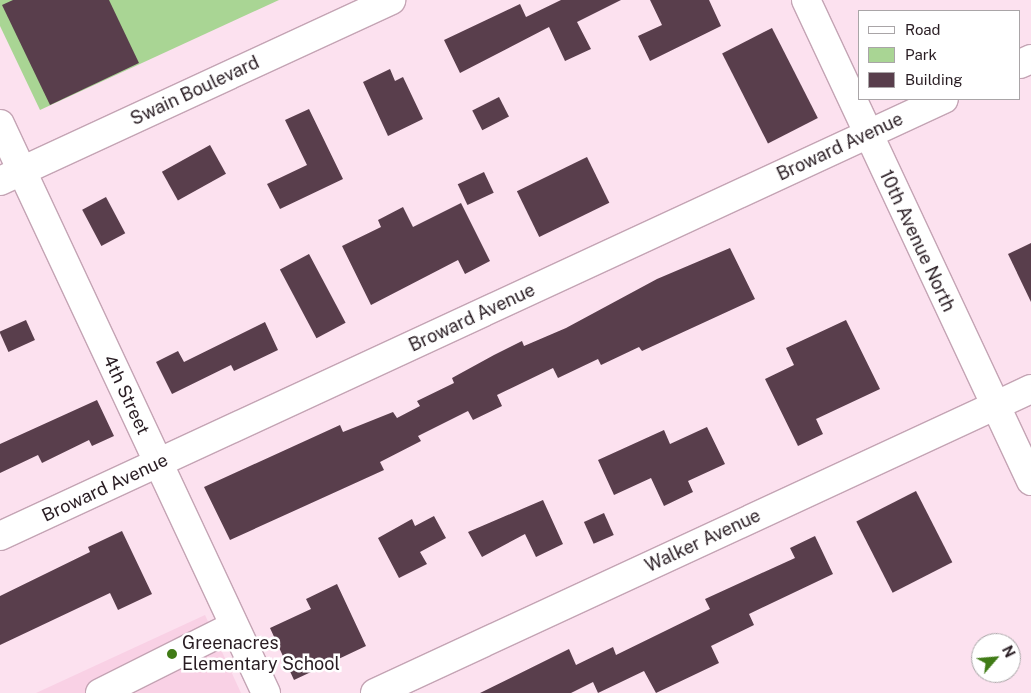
<!DOCTYPE html>
<html>
<head>
<meta charset="utf-8">
<style>
	body { margin:0 }
	#map { position:relative; width:1031px; height:693px; overflow:hidden; background:#fce1ef; font-family:"Public Sans",sans-serif }
	div>[style] { position:absolute }
	.built>* { inset:0; background:#f9d1e5 }
	.green>* { inset:0; background:#a9d594 }
	.building>* { inset:0; background:#593e4c; transform-origin:0 0 }
	.roads { filter:drop-shadow(1px 0 #c4a4b4) drop-shadow(-1px 0 #c4a4b4) drop-shadow(0 1px #c4a4b4) drop-shadow(0 -1px #c4a4b4) }
	.minor>* { height:28px; margin:-14px; padding:0 14px; transform-origin:14px; border-radius:14px; background:#fff }
	.dots>* { width:14px; height:14px; translate:-50% -50%; box-sizing:border-box; border:2px solid #fff; border-radius:50% }
	span { translate:-50% -50%; white-space:nowrap; text-align:center; line-height:1.15; -webkit-text-stroke:5px #fff; paint-order:stroke }
	.street-label { font-size:18px; color:#291d23 }
	.poi-label { font-size:18px; color:#291d23 }
	.left { translate:0 -50%; text-align:left }
	.legend { position:absolute; left:858px; top:10px; width:162px; height:90px; box-sizing:border-box; background:#fff; border:1px solid #a9a5a7; margin:0; padding:6px 9px; list-style:none; font-size:15px; color:#291d23 }
	.legend li { display:flex; align-items:center; gap:10px; height:25px }
	.legend b { width:25px; border:1px solid #a9a5a7 }
	.north { position:absolute; left:971px; top:633px; width:50px; height:50px; box-sizing:border-box; background:#fff; border:1px solid #a9a5a7; border-radius:50%; rotate:63deg; font-size:14px; font-weight:700; line-height:20px; text-align:center; color:#291d23 }
	.north::after { content:''; display:block; margin:auto; width:18px; height:22px; background:#407b16; clip-path:polygon(50% 0,100% 100%,50% 72%,0 100%) }
</style>
</head>
<body>
<div id="map">
	<div class="built">
		<div style="clip-path:polygon(205px 615px,241px 693px,36px 693px)"></div>
	</div>
	<div class="green">
		<div style="clip-path:polygon(0 0,279px 0,40px 110px,0 26px)"></div>
	</div>
	<div class="building">
		<div style="clip-path:polygon(13px 0,109px 0,139px 63px,50px 105px,2px 5px)"></div>
		<div style="clip-path:polygon(561px 0,621px 0,577px 22px,591px 49px,565px 61px,549px 27px,460px 73px,444px 40px,520px 4px,526px 17px)"></div>
		<div style="clip-path:polygon(650px 0,709px 0,721px 26px,650px 61px,638px 36px,662px 25px)"></div>
		<div style="left:772px;top:28px;width:101px;height:56px;rotate:63deg"></div>
		<div style="clip-path:polygon(390px 69px,395px 81px,403px 77px,423px 119px,388px 136px,363px 82px)"></div>
		<div style="left:499px;top:97px;width:22px;height:30px;rotate:63deg"></div>
		<div style="clip-path:polygon(309px 109px,343px 179px,280px 209px,267px 184px,307px 165px,285px 120px)"></div>
		<div style="left:210px;top:145px;width:33px;height:55px;rotate:61deg"></div>
		<div style="left:587px;top:157px;width:51px;height:78px;rotate:64deg"></div>
		<div style="left:484px;top:172px;width:23px;height:29px;rotate:65deg"></div>
		<div style="left:106px;top:197px;width:41px;height:27px;rotate:62deg"></div>
		<div style="clip-path:polygon(461px 203px,490px 261px,465px 274px,458px 260px,371px 305px,342px 246px,381px 227px,378px 220px,403px 207px,413px 227px)"></div>
		<div style="clip-path:polygon(1031px 243px,1031px 302px,1008px 254px)"></div>
		<div style="clip-path:polygon(730px 248px,755px 299px,642px 351px,639px 347px,601px 365px,598px 359px,558px 378px,553px 368px,497px 395px,502px 406px,473px 420px,468px 411px,418px 436px,421px 441px,380px 462px,384px 470px,230px 540px,204px 487px,340px 425px,343px 432px,393px 412px,397px 418px,420px 406px,417px 401px,454px 383px,452px 378px,494px 355px,522px 341px,524px 346px,566px 328px,657px 279px)"></div>
		<div style="left:309px;top:254px;width:78px;height:33px;rotate:62deg"></div>
		<div style="left:26px;top:320px;width:22px;height:29px;rotate:66deg"></div>
		<div style="clip-path:polygon(846px 320px,880px 389px,816px 419px,823px 434px,798px 446px,765px 379px,794px 365px,786px 348px)"></div>
		<div style="clip-path:polygon(265px 322px,278px 350px,234px 371px,231px 365px,172px 394px,156px 362px,178px 351px,184px 362px)"></div>
		<div style="clip-path:polygon(97px 400px,114px 436px,92px 446px,89px 440px,42px 463px,38px 455px,0 473px,0 444px)"></div>
		<div style="clip-path:polygon(707px 427px,725px 464px,688px 481px,693px 492px,664px 506px,651px 478px,614px 495px,598px 460px,664px 430px,670px 444px)"></div>
		<div style="left:916px;top:491px;width:80px;height:67px;rotate:63deg"></div>
		<div style="clip-path:polygon(543px 500px,563px 544px,536px 557px,525px 534px,482px 557px,468px 532px)"></div>
		<div style="left:604px;top:513px;width:24px;height:22px;rotate:66deg"></div>
		<div style="clip-path:polygon(434px 516px,446px 538px,420px 552px,427px 564px,399px 578px,378px 538px,412px 519px,415px 526px)"></div>
		<div style="clip-path:polygon(122px 531px,152px 594px,118px 610px,110px 593px,0 645px,0 596px,90px 552px,88px 547px)"></div>
		<div style="clip-path:polygon(815px 536px,833px 574px,749px 614px,754px 625px,711px 646px,719px 663px,656px 693px,644px 671px,598px 693px,593px 682px,571px 693px,480px 693px,569px 649px,576px 665px,613px 647px,616px 655px,710px 609px,705px 599px,795px 558px,790px 548px)"></div>
		<div style="clip-path:polygon(337px 584px,366px 646px,294px 680px,270px 628px,311px 609px,306px 599px)"></div>
	</div>
	<div class="roads">
		<div class="minor">
			<div style="left:806px;top:0;width:531px;rotate:64.93deg"></div>
			<div style="left:1020px;top:64px;width:12px;rotate:-24deg"></div>
			<div style="left:0;top:124px;width:628px;rotate:64.94deg"></div>
			<div style="left:0;top:181px;width:431px;rotate:-24.8deg"></div>
			<div style="left:0;top:536px;width:1040px;rotate:-24.84deg"></div>
			<div style="left:100px;top:693px;width:150px;rotate:-26.6deg"></div>
			<div style="left:375px;top:693px;width:723px;rotate:-24.86deg"></div>
		</div>
	</div>
	<div class="dots">
		<div style="left:172px;top:654px;background:#407b16"></div>
	</div>
	<div class="street-label">
		<span style="left:195px;top:91px;rotate:-25deg">Swain Boulevard</span>
		<span style="left:840px;top:147px;rotate:-25deg">Broward Avenue</span>
		<span style="left:917px;top:241px;rotate:65deg">10th Avenue North</span>
		<span style="left:472px;top:318px;rotate:-25deg">Broward Avenue</span>
		<span style="left:126px;top:395px;rotate:65deg">4th Street</span>
		<span style="left:105px;top:488px;rotate:-25deg">Broward Avenue</span>
		<span style="left:703px;top:541px;rotate:-25deg">Walker Avenue</span>
	</div>
	<div class="poi-label">
		<span class="left" style="left:182px;top:654px">Greenacres<br>Elementary School</span>
	</div>
	<ul class="legend">
	<li><b style="height:6px;background:#fff"></b>Road</li>
	<li><b style="height:14px;background:#a9d594"></b>Park</li>
	<li><b style="height:14px;background:#593e4c"></b>Building</li>
	</ul>
	<div class="north">N</div>
</div>
</body>
</html>
